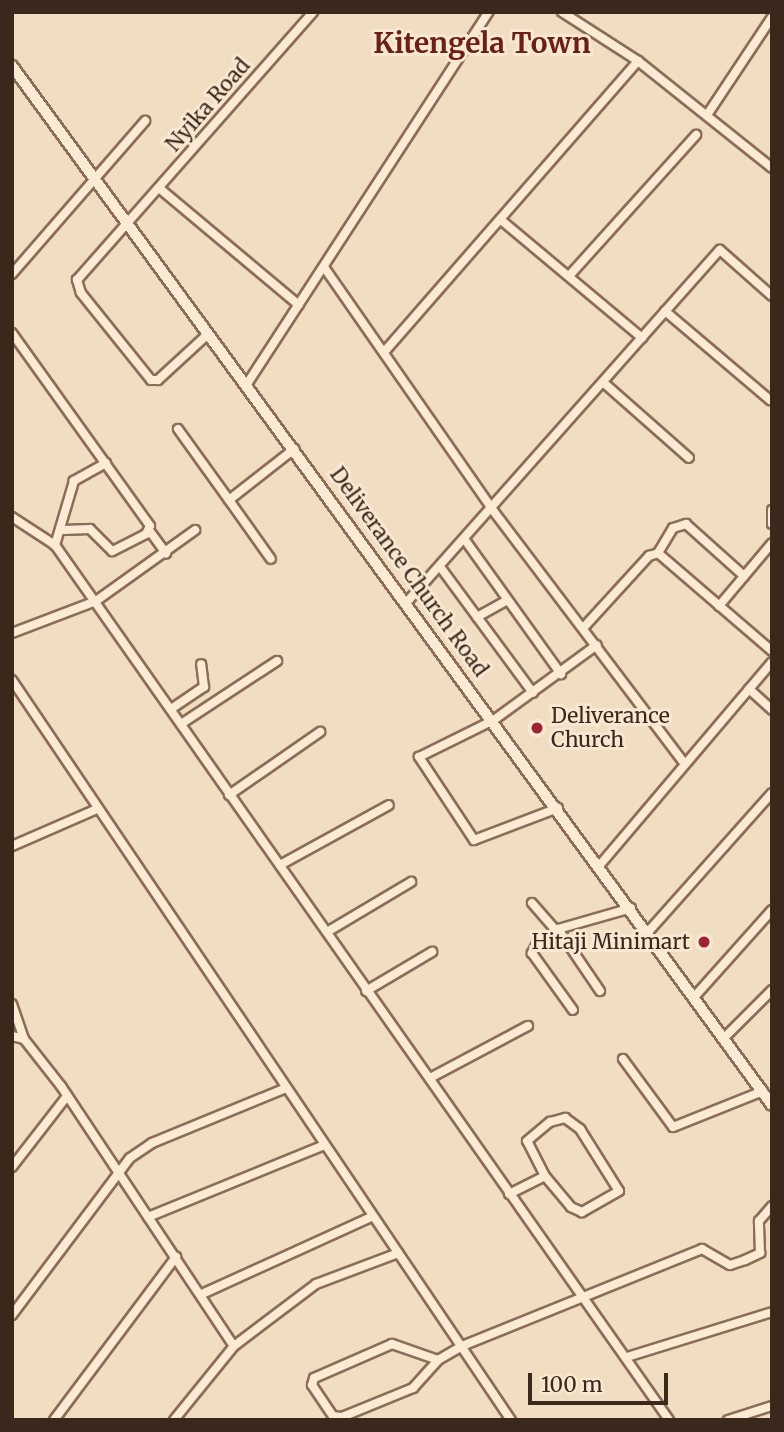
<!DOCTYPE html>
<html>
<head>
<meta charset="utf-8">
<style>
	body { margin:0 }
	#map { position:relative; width:784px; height:1432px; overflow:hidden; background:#f1ddc1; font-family:Merriweather,serif }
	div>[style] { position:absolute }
	.roads { filter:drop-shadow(2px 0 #8c6d57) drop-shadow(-2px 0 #8c6d57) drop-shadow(0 2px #8c6d57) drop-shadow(0 -2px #8c6d57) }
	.street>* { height:8px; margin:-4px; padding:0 4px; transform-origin:4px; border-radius:4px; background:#fbebd5 }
	.secondary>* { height:10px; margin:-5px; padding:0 5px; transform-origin:5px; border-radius:5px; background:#fbebd5 }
	.dots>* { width:19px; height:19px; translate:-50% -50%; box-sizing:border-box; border:4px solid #f8e8d1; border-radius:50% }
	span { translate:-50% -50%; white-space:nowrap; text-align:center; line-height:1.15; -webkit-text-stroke:6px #f8e8d1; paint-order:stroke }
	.street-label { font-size:21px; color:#3b281d }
	.poi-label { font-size:21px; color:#3b281d }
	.left { translate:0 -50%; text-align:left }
	.right { translate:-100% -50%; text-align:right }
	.district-label { font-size:28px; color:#6a2019; font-weight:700 }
	.frame { position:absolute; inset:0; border:14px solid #3b281d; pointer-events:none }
	.scale { position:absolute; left:528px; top:1373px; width:140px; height:32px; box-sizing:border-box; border:4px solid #3b281d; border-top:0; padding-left:9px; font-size:21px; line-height:24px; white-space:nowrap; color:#3b281d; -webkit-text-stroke:5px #f8e8d1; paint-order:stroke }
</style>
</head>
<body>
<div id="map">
	<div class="roads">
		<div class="street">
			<div style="left:562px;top:12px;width:90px;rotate:32.8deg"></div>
			<div style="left:638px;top:61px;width:171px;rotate:38.6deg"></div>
			<div style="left:707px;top:115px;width:118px;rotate:-56.4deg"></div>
			<div style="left:159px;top:188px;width:182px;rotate:39.9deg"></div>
			<div style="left:501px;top:220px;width:184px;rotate:39.9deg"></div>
			<div style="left:324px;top:267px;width:295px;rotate:55.2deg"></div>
			<div style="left:492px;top:509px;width:318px;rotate:52.9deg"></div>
			<div style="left:12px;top:274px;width:203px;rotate:-49deg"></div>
			<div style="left:569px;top:276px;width:190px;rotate:-48deg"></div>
			<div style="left:665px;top:311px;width:138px;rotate:40.3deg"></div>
			<div style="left:12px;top:333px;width:237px;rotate:54.4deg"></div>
			<div style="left:150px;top:526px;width:9px;rotate:117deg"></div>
			<div style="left:146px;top:534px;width:38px;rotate:153deg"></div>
			<div style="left:112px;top:551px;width:31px;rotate:-135deg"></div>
			<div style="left:90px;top:529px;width:27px;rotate:178deg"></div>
			<div style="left:208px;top:334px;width:68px;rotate:137.4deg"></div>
			<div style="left:158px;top:380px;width:7px;rotate:180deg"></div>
			<div style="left:151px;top:380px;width:112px;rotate:-128.8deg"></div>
			<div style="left:81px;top:293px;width:14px;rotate:-107deg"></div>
			<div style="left:77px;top:280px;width:357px;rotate:-48.6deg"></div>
			<div style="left:385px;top:351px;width:385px;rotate:-48.9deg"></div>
			<div style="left:604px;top:383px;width:113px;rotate:41.4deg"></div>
			<div style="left:247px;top:384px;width:444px;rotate:-57deg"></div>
			<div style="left:178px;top:429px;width:87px;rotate:54.3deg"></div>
			<div style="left:229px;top:500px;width:83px;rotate:-38.1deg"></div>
			<div style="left:106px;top:463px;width:37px;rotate:151deg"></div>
			<div style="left:74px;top:481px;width:67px;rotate:106.5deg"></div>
			<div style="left:55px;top:545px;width:1069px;rotate:54.94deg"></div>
			<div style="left:229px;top:500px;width:72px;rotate:54.6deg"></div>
			<div style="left:772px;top:510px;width:14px;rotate:90deg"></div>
			<div style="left:12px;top:517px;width:51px;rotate:33.1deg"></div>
			<div style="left:149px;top:530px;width:29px;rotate:54deg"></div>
			<div style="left:465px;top:540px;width:165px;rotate:54.4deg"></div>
			<div style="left:658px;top:553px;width:29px;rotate:-59deg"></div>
			<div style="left:673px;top:528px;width:14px;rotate:-17deg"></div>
			<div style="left:686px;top:524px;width:78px;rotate:41.9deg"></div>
			<div style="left:441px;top:568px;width:155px;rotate:53.6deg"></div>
			<div style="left:407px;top:602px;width:471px;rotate:-48.4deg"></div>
			<div style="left:720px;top:250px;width:69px;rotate:41.5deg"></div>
			<div style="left:719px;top:606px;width:82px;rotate:-49.9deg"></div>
			<div style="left:477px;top:617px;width:35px;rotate:-29deg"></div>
			<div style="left:585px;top:626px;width:95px;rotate:-47.6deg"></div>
			<div style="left:649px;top:556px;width:9px;rotate:-18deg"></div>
			<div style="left:658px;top:553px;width:150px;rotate:40.7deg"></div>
			<div style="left:12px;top:633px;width:90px;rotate:-20.9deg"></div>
			<div style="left:96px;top:601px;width:122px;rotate:-35.6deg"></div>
			<div style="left:12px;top:680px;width:893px;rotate:56.01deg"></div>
			<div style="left:749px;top:689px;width:31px;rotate:42deg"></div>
			<div style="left:171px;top:709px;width:40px;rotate:-34deg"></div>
			<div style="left:204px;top:687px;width:23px;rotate:-97deg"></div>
			<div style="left:181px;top:724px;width:115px;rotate:-33.3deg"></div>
			<div style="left:229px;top:795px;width:111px;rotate:-34.7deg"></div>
			<div style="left:558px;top:808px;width:90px;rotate:159.1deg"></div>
			<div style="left:474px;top:840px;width:100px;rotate:-123.5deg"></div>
			<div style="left:419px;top:757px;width:84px;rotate:-26.3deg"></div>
			<div style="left:494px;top:720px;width:127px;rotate:-36.1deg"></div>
			<div style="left:12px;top:846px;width:93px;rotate:-23.5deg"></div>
			<div style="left:280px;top:865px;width:124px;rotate:-28.8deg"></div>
			<div style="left:599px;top:866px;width:267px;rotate:-49.7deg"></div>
			<div style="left:532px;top:903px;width:38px;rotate:49deg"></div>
			<div style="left:557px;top:932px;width:21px;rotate:152deg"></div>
			<div style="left:538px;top:942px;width:13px;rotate:119deg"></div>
			<div style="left:532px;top:953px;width:70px;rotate:54.3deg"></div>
			<div style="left:327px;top:932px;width:98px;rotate:-30.8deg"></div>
			<div style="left:648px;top:932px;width:186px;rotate:-48.3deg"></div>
			<div style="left:366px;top:991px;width:77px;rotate:-30.6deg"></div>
			<div style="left:600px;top:991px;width:75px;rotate:-124.1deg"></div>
			<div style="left:558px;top:929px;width:76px;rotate:-16deg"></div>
			<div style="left:696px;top:995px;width:114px;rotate:-48.2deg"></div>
			<div style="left:12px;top:1004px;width:37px;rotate:71deg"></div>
			<div style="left:12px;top:1036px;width:12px;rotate:14deg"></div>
			<div style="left:24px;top:1039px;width:60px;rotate:51.8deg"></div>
			<div style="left:61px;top:1086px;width:312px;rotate:56.4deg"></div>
			<div style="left:725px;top:1037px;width:66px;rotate:-45deg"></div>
			<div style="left:623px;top:1059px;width:84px;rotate:53.7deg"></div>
			<div style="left:673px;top:1127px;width:97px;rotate:-21.8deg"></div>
			<div style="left:430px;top:1078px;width:111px;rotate:-28deg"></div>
			<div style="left:12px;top:1167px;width:90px;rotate:-52.2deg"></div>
			<div style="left:509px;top:1194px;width:40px;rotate:-26.6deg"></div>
			<div style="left:545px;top:1176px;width:39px;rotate:-117deg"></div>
			<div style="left:527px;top:1141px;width:30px;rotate:-40deg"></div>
			<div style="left:550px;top:1122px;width:16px;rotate:-15deg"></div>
			<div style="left:565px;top:1118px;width:19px;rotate:36deg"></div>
			<div style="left:580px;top:1129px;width:73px;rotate:57.8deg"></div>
			<div style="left:619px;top:1191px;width:43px;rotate:150.4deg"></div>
			<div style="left:582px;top:1212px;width:12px;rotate:-156deg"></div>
			<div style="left:571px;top:1207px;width:40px;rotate:-130deg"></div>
			<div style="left:148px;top:1217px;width:190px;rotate:-22.2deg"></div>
			<div style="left:202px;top:1294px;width:188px;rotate:-24.5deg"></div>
			<div style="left:12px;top:1315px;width:196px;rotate:-53.1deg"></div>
			<div style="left:130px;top:1158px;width:27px;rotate:-34deg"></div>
			<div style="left:152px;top:1143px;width:145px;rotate:-22.3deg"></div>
			<div style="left:627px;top:1357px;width:152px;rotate:-17.2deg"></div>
			<div style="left:438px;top:1360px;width:49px;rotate:-160.8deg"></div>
			<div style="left:392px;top:1344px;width:85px;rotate:156.4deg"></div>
			<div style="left:314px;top:1378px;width:7px;rotate:106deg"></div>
			<div style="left:312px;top:1385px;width:37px;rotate:56deg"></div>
			<div style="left:333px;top:1416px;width:9px;rotate:6deg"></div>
			<div style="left:342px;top:1417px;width:77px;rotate:-22.2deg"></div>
			<div style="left:413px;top:1388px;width:38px;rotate:-48deg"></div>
			<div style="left:438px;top:1360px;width:28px;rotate:-30deg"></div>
			<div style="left:462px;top:1346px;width:259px;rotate:-22deg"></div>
			<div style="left:702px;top:1249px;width:32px;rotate:30deg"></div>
			<div style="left:730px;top:1265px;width:16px;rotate:-18deg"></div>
			<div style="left:745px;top:1260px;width:17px;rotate:-25deg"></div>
			<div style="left:760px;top:1253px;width:32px;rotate:-92deg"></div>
			<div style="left:759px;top:1221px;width:20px;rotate:-49deg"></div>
			<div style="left:54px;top:1420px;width:204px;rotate:-53.2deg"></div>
			<div style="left:174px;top:1420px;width:95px;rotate:-51deg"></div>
			<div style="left:234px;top:1346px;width:103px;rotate:-37.1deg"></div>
			<div style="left:316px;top:1284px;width:88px;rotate:-20.7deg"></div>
			<div style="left:728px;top:1420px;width:46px;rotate:-17.7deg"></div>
		</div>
		<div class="secondary">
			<div style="left:12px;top:66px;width:1287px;rotate:53.82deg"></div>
		</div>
	</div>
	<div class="dots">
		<div style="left:537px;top:728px;background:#9f2332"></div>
		<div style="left:704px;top:942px;background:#9f2332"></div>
	</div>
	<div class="street-label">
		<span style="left:208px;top:105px;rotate:-49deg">Nyika Road</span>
		<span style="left:409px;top:572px;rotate:54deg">Deliverance Church Road</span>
	</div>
	<div class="poi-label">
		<span class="left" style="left:551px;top:728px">Deliverance<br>Church</span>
		<span class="right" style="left:690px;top:942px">Hitaji Minimart</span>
	</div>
	<div class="district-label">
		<span style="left:482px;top:43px">Kitengela Town</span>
	</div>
	<div class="frame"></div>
	<div class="scale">100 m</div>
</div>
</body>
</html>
